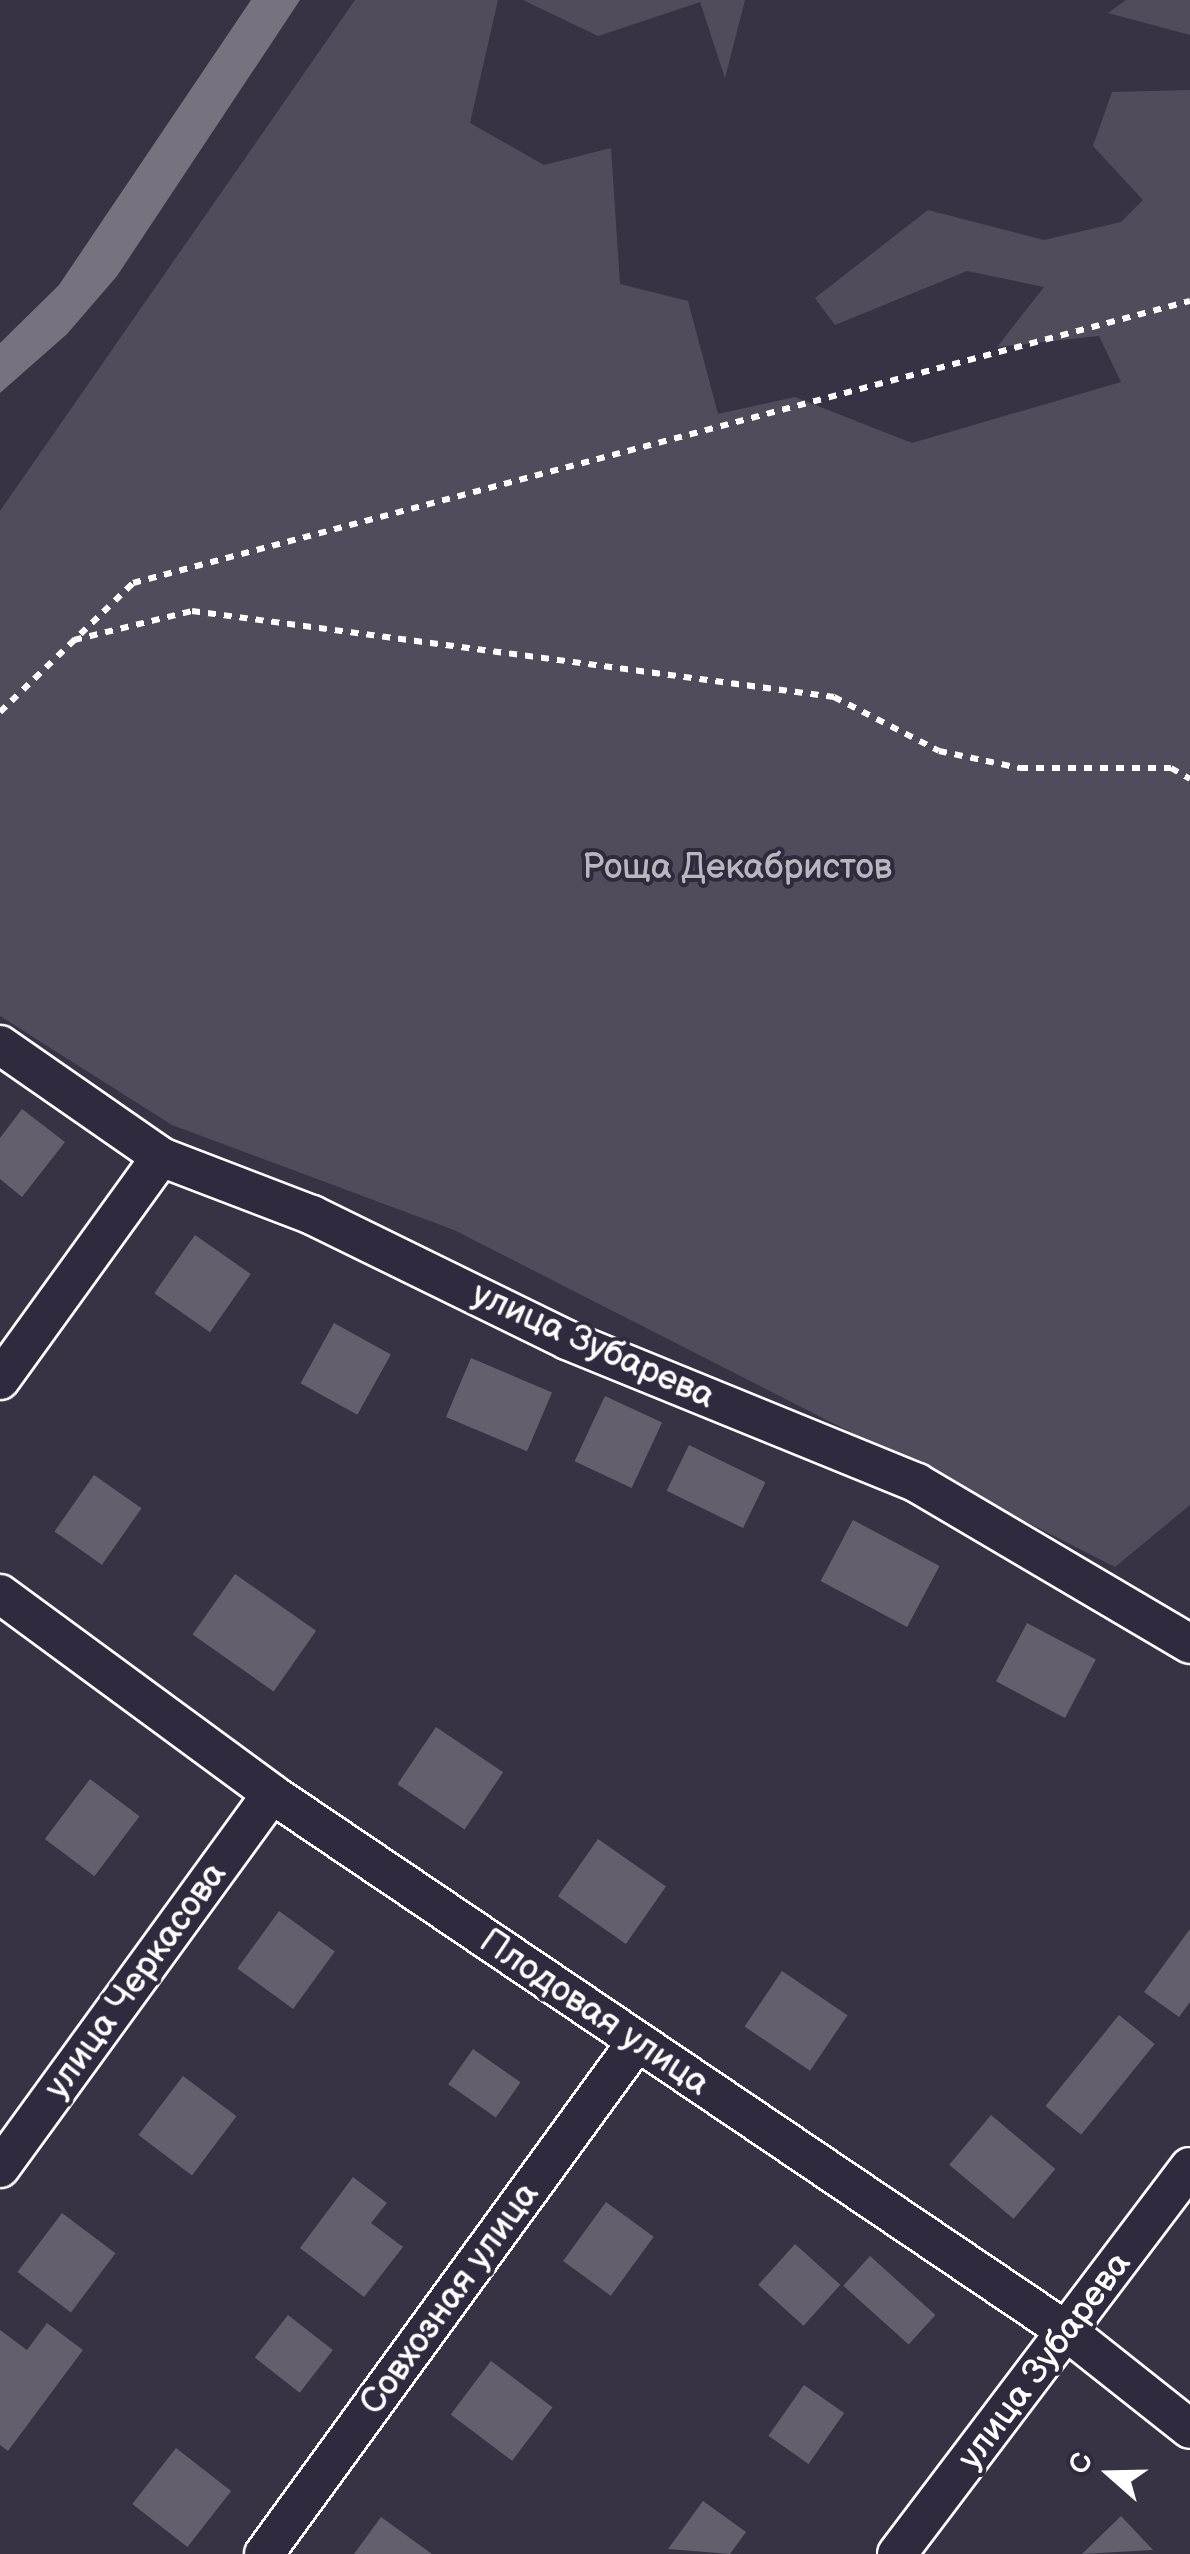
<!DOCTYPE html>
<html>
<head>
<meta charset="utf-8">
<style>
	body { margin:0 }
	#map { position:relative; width:1190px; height:2554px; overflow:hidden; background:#373345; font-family:"Balsamiq Sans",sans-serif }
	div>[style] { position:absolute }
	.green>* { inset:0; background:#514c5c }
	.water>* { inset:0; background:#76737f }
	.building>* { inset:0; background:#635f6d; transform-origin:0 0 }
	.path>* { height:6px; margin-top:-3px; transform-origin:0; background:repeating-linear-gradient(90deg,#fff 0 8px,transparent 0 16px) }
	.roads { filter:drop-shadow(2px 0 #fff) drop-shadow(-2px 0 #fff) drop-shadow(0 2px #fff) drop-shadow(0 -2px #fff) }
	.street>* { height:38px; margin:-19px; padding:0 19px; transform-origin:19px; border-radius:19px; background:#2f2a3d }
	span { translate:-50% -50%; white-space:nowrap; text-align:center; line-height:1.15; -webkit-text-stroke:8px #2f2a3d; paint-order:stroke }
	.park-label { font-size:35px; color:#b9b7be }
	.street-label { font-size:35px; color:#fff }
	.north { position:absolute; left:1060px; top:2424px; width:100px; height:100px; -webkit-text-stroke:8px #2f2a3d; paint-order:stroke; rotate:290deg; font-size:28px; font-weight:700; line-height:40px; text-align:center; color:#fff }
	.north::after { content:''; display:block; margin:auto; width:35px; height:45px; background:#fff; clip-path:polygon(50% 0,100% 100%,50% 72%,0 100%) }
</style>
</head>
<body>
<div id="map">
	<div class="green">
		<div style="clip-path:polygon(355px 0,498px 0,470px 123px,544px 165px,611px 148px,620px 284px,688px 301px,718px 414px,795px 397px,912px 443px,1121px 382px,1099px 336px,997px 347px,1044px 287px,967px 271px,835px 325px,815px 298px,928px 210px,1044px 240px,1121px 222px,1143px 200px,1093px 146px,1112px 92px,1190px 90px,1190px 1505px,1115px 1567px,454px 1230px,172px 1125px,0 1016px,0 511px)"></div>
		<div style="clip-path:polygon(523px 0,745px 0,725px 78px,700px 2px,598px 36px)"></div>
		<div style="clip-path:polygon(1126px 0,1190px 0,1190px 35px,1108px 13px)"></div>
	</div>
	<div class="water">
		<div style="clip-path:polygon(251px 0,300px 0,117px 276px,67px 334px,0 393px,0 343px,59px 285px)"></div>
	</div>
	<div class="building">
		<div style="clip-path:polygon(22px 1109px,65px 1142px,22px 1197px,0 1179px,0 1138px)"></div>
		<div style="left:195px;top:1235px;width:68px;height:71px;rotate:35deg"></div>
		<div style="left:334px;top:1323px;width:65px;height:69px;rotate:29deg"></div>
		<div style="left:471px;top:1358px;width:88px;height:64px;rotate:23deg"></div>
		<div style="left:605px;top:1396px;width:63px;height:72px;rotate:25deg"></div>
		<div style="left:689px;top:1445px;width:85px;height:51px;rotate:26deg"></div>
		<div style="left:94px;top:1475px;width:58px;height:69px;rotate:35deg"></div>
		<div style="left:853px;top:1520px;width:98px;height:69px;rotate:28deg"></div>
		<div style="left:235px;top:1574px;width:99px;height:74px;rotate:35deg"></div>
		<div style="left:1027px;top:1623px;width:78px;height:66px;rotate:28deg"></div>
		<div style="left:436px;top:1727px;width:81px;height:69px;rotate:34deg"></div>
		<div style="left:90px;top:1779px;width:62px;height:75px;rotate:37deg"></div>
		<div style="left:598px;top:1839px;width:83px;height:70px;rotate:35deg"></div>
		<div style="left:279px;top:1911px;width:69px;height:71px;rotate:36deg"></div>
		<div style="clip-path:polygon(1190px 1929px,1190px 2002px,1179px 2017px,1144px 1992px)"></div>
		<div style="left:782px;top:1971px;width:79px;height:67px;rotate:34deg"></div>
		<div style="left:1119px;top:2015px;width:46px;height:117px;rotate:39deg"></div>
		<div style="left:473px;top:2049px;width:58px;height:43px;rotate:35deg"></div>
		<div style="left:183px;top:2076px;width:67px;height:74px;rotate:37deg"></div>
		<div style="left:991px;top:2115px;width:84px;height:65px;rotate:40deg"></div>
		<div style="clip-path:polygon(353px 2177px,387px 2203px,371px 2223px,403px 2247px,364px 2297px,300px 2248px)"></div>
		<div style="left:606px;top:2202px;width:59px;height:73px;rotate:36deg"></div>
		<div style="left:62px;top:2213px;width:67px;height:74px;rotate:37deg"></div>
		<div style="left:795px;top:2244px;width:61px;height:55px;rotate:42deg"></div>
		<div style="left:870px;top:2256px;width:88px;height:40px;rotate:42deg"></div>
		<div style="left:288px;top:2315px;width:57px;height:54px;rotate:38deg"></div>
		<div style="clip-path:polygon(47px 2323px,83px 2350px,8px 2451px,0 2445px,0 2330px,27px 2350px)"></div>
		<div style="left:491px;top:2361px;width:77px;height:67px;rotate:37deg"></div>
		<div style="left:804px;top:2385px;width:49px;height:62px;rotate:35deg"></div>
		<div style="left:176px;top:2448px;width:70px;height:71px;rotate:38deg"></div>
		<div style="clip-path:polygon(703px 2501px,746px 2532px,730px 2554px,668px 2549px)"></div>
		<div style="clip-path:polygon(1121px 2516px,1153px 2550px,1082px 2554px)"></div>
		<div style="clip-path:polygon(381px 2517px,432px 2554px,354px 2554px)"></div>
	</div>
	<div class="path">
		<div style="left:74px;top:640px;width:122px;rotate:-13.8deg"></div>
		<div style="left:192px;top:611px;width:648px;rotate:7.63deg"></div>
		<div style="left:834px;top:697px;width:118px;rotate:27.2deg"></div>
		<div style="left:939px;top:751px;width:83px;rotate:11.9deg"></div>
		<div style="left:1020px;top:768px;width:151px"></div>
		<div style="left:1171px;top:768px;width:22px;rotate:30deg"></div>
		<div style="left:0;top:712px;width:185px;rotate:-44.1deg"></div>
		<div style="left:133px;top:583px;width:1094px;rotate:-14.94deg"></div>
	</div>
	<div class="roads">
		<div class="street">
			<div style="left:0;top:1045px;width:196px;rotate:34.8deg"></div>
			<div style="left:161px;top:1157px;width:162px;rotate:21deg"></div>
			<div style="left:312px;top:1215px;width:284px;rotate:26.1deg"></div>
			<div style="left:567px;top:1340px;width:378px;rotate:22.2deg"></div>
			<div style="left:917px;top:1483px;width:317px;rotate:30.5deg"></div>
			<div style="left:0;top:1380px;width:275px;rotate:-54.2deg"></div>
			<div style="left:0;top:1594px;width:338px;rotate:36.3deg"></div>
			<div style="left:272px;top:1794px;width:962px;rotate:34.07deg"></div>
			<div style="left:1069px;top:2333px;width:154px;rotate:38.4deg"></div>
			<div style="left:0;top:2168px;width:462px;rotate:-54deg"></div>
			<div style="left:264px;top:2554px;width:632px;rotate:-53.95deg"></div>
			<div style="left:897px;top:2554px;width:485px;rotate:-52.9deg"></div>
		</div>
	</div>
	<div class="park-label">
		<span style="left:737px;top:868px">Роща Декабристов</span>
	</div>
	<div class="street-label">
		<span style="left:593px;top:1346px;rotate:24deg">улица Зубарева</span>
		<span style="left:136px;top:1981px;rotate:-54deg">улица Черкасова</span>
		<span style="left:594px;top:2013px;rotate:34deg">Плодовая улица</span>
		<span style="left:450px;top:2299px;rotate:-54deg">Совхозная улица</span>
		<span style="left:1045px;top:2361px;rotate:-53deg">улица Зубарева</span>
	</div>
	<div class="north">С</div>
</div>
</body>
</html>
